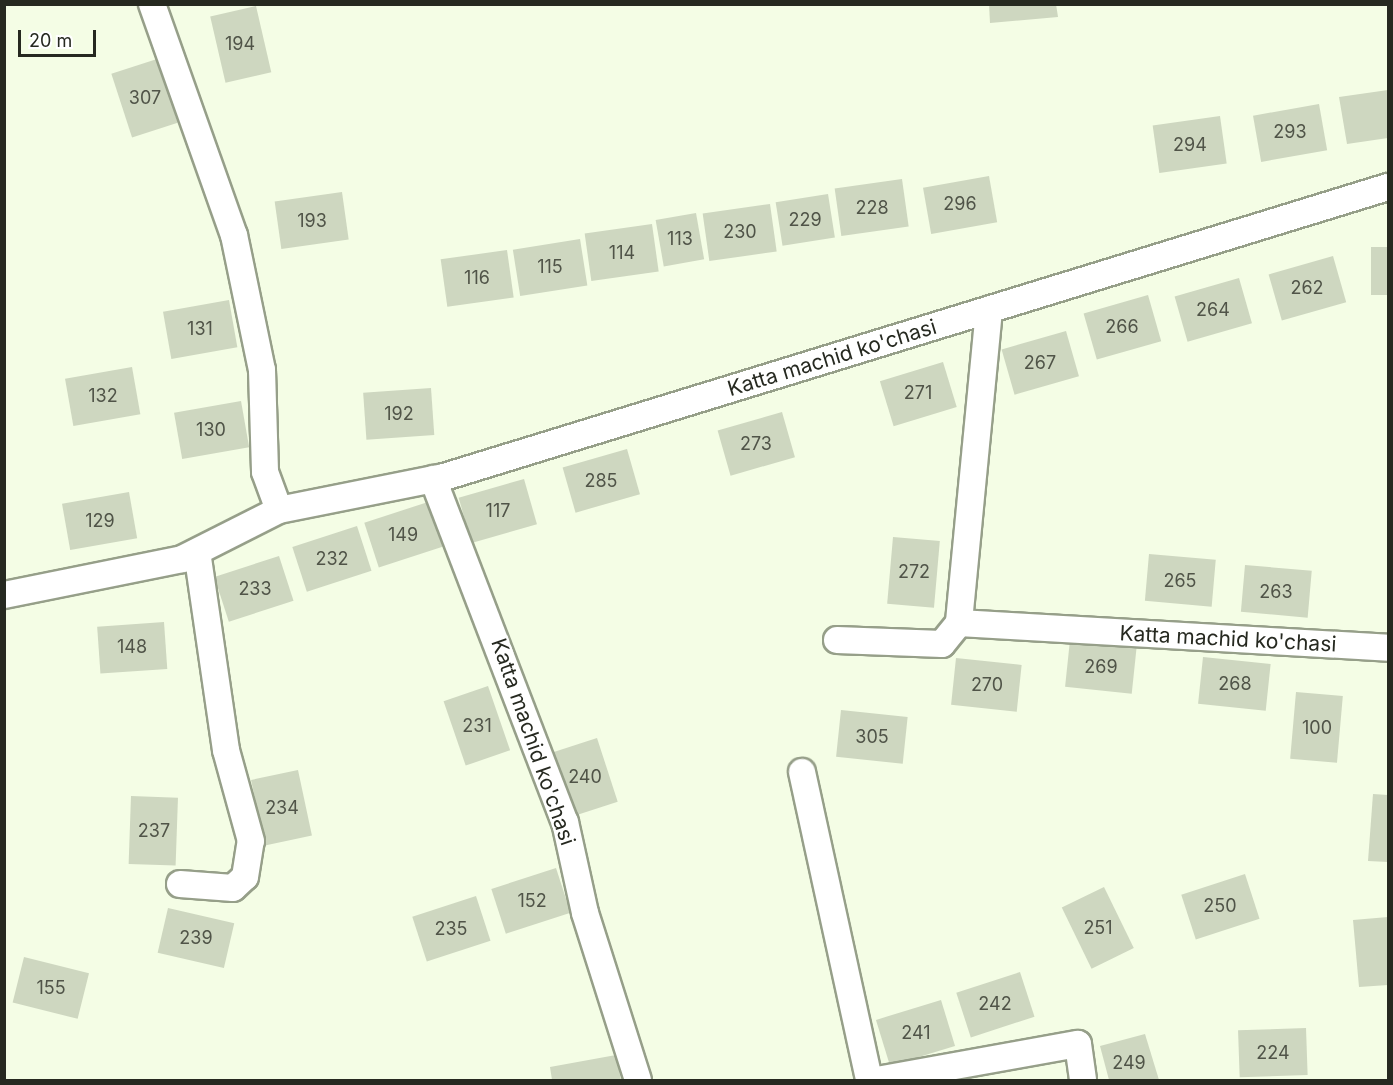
<!DOCTYPE html>
<html>
<head>
<meta charset="utf-8">
<style>
	body { margin:0 }
	#map { position:relative; width:1393px; height:1085px; overflow:hidden; background:#f4fde5; font-family:Inter,sans-serif }
	div>[style] { position:absolute }
	.building>* { inset:0; background:#ced7c0; transform-origin:0 0 }
	.roads { filter:drop-shadow(2px 0 #969f89) drop-shadow(-2px 0 #969f89) drop-shadow(0 2px #969f89) drop-shadow(0 -2px #969f89) }
	.minor>* { height:26px; margin:-13px; padding:0 13px; transform-origin:13px; border-radius:13px; background:#fff }
	span { translate:-50% -50%; white-space:nowrap; text-align:center; line-height:1.15; -webkit-text-stroke:4.5px #fff; paint-order:stroke }
	.number-label { font-size:18px; color:#505448 }
	.number-label span { -webkit-text-stroke-width:0 }
	.street-label { font-size:21px; color:#262920 }
	.frame { position:absolute; inset:0; border:6px solid #262920; pointer-events:none }
	.scale { position:absolute; left:18px; top:30px; width:78px; height:27px; box-sizing:border-box; border:3px solid #262920; border-top:0; padding-left:8px; font-size:18px; line-height:21px; white-space:nowrap; color:#262920; -webkit-text-stroke:4px #fff; paint-order:stroke }
</style>
</head>
<body>
<div id="map">
	<div class="building">
		<div style="clip-path:polygon(989px 4px,1056px 4px,1058px 17px,990px 23px)"></div>
		<div style="left:256px;top:6px;width:68px;height:47px;rotate:77deg"></div>
		<div style="left:157px;top:59px;width:67px;height:48px;rotate:72deg"></div>
		<div style="clip-path:polygon(1388px 90px,1388px 138px,1347px 144px,1339px 97px)"></div>
		<div style="left:1319px;top:104px;width:47px;height:67px;rotate:80deg"></div>
		<div style="left:1220px;top:116px;width:48px;height:68px;rotate:82deg"></div>
		<div style="left:989px;top:176px;width:47px;height:67px;rotate:80deg"></div>
		<div style="left:902px;top:179px;width:48px;height:68px;rotate:82deg"></div>
		<div style="left:342px;top:192px;width:48px;height:68px;rotate:82deg"></div>
		<div style="left:828px;top:194px;width:44px;height:53px;rotate:81deg"></div>
		<div style="left:770px;top:204px;width:48px;height:68px;rotate:82deg"></div>
		<div style="left:696px;top:213px;width:47px;height:41px;rotate:80deg"></div>
		<div style="left:652px;top:224px;width:48px;height:68px;rotate:82deg"></div>
		<div style="left:580px;top:239px;width:47px;height:68px;rotate:81deg"></div>
		<div style="left:1371px;top:247px;width:17px;height:48px"></div>
		<div style="left:507px;top:250px;width:48px;height:67px;rotate:82deg"></div>
		<div style="left:1333px;top:256px;width:48px;height:67px;rotate:74deg"></div>
		<div style="left:1239px;top:278px;width:47px;height:67px;rotate:74deg"></div>
		<div style="left:1148px;top:295px;width:48px;height:67px;rotate:74deg"></div>
		<div style="left:229px;top:300px;width:48px;height:67px;rotate:80deg"></div>
		<div style="left:1066px;top:331px;width:47px;height:67px;rotate:74deg"></div>
		<div style="left:943px;top:362px;width:47px;height:66px;rotate:73deg"></div>
		<div style="left:132px;top:367px;width:48px;height:68px;rotate:80deg"></div>
		<div style="left:431px;top:388px;width:47px;height:68px;rotate:86deg"></div>
		<div style="left:241px;top:401px;width:47px;height:68px;rotate:80deg"></div>
		<div style="left:782px;top:412px;width:47px;height:67px;rotate:74deg"></div>
		<div style="left:627px;top:449px;width:47px;height:67px;rotate:74deg"></div>
		<div style="left:524px;top:479px;width:47px;height:68px;rotate:74deg"></div>
		<div style="left:129px;top:492px;width:47px;height:68px;rotate:80deg"></div>
		<div style="left:428px;top:502px;width:47px;height:67px;rotate:72deg"></div>
		<div style="left:357px;top:526px;width:47px;height:68px;rotate:72deg"></div>
		<div style="left:893px;top:537px;width:47px;height:67px;rotate:5deg"></div>
		<div style="left:1149px;top:554px;width:67px;height:47px;rotate:5deg"></div>
		<div style="left:279px;top:556px;width:47px;height:68px;rotate:72deg"></div>
		<div style="left:1245px;top:565px;width:67px;height:47px;rotate:5deg"></div>
		<div style="left:164px;top:622px;width:47px;height:67px;rotate:86deg"></div>
		<div style="left:1070px;top:640px;width:67px;height:47px;rotate:6deg"></div>
		<div style="left:1203px;top:657px;width:68px;height:47px;rotate:6deg"></div>
		<div style="left:956px;top:658px;width:66px;height:47px;rotate:6deg"></div>
		<div style="left:488px;top:686px;width:68px;height:47px;rotate:71deg"></div>
		<div style="left:1296px;top:692px;width:47px;height:67px;rotate:5deg"></div>
		<div style="left:841px;top:710px;width:67px;height:47px;rotate:6deg"></div>
		<div style="left:597px;top:738px;width:67px;height:47px;rotate:72deg"></div>
		<div style="left:298px;top:770px;width:67px;height:48px;rotate:78deg"></div>
		<div style="clip-path:polygon(1373px 794px,1388px 795px,1388px 862px,1368px 861px)"></div>
		<div style="left:131px;top:796px;width:47px;height:68px;rotate:2deg"></div>
		<div style="left:556px;top:868px;width:47px;height:68px;rotate:72deg"></div>
		<div style="left:1245px;top:874px;width:47px;height:67px;rotate:72deg"></div>
		<div style="left:1104px;top:887px;width:68px;height:47px;rotate:64deg"></div>
		<div style="left:476px;top:896px;width:47px;height:67px;rotate:72deg"></div>
		<div style="left:168px;top:908px;width:68px;height:46px;rotate:13deg"></div>
		<div style="clip-path:polygon(1388px 917px,1388px 985px,1359px 987px,1353px 920px)"></div>
		<div style="left:24px;top:957px;width:67px;height:47px;rotate:14deg"></div>
		<div style="left:1020px;top:972px;width:47px;height:67px;rotate:72deg"></div>
		<div style="left:941px;top:1000px;width:48px;height:68px;rotate:73deg"></div>
		<div style="left:1306px;top:1028px;width:47px;height:68px;rotate:88deg"></div>
		<div style="clip-path:polygon(1145px 1034px,1159px 1080px,1109px 1080px,1100px 1046px)"></div>
		<div style="clip-path:polygon(616px 1055px,621px 1080px,552px 1080px,550px 1067px)"></div>
	</div>
	<div class="roads">
		<div class="minor">
			<div style="left:152px;top:4px;width:245px;rotate:70.5deg"></div>
			<div style="left:234px;top:235px;width:138px;rotate:78.3deg"></div>
			<div style="left:262px;top:370px;width:102px;rotate:88.3deg"></div>
			<div style="left:265px;top:472px;width:40px;rotate:69.8deg"></div>
			<div style="left:989px;top:310px;width:314px;rotate:95.5deg"></div>
			<div style="left:959px;top:623px;width:430px;rotate:3.3deg"></div>
			<div style="left:433px;top:479px;width:368px;rotate:69deg"></div>
			<div style="left:565px;top:822px;width:93px;rotate:77.6deg"></div>
			<div style="left:585px;top:913px;width:175px;rotate:72.4deg"></div>
			<div style="left:4px;top:595px;width:182px;rotate:-11.4deg"></div>
			<div style="left:182px;top:559px;width:109px;rotate:-26.8deg"></div>
			<div style="left:279px;top:510px;width:168px;rotate:-11.3deg"></div>
			<div style="left:444px;top:477px;width:988px;rotate:-17.08deg"></div>
			<div style="left:837px;top:640px;width:105px;rotate:2.2deg"></div>
			<div style="left:942px;top:644px;width:27px;rotate:-51deg"></div>
			<div style="left:802px;top:772px;width:315px;rotate:77.7deg"></div>
			<div style="left:180px;top:884px;width:53px;rotate:4.3deg"></div>
			<div style="left:233px;top:888px;width:16px;rotate:-43deg"></div>
			<div style="left:245px;top:877px;width:36px;rotate:-81deg"></div>
			<div style="left:251px;top:841px;width:94px;rotate:-105.4deg"></div>
			<div style="left:226px;top:750px;width:200px;rotate:-98.3deg"></div>
			<div style="left:877px;top:1080px;width:204px;rotate:-10.2deg"></div>
			<div style="left:1078px;top:1044px;width:36px;rotate:82deg"></div>
		</div>
	</div>
	<div class="number-label">
		<span style="left:240px;top:44px">194</span>
		<span style="left:145px;top:98px">307</span>
		<span style="left:1290px;top:132px">293</span>
		<span style="left:1190px;top:145px">294</span>
		<span style="left:960px;top:204px">296</span>
		<span style="left:872px;top:208px">228</span>
		<span style="left:805px;top:220px">229</span>
		<span style="left:312px;top:221px">193</span>
		<span style="left:740px;top:232px">230</span>
		<span style="left:680px;top:239px">113</span>
		<span style="left:622px;top:253px">114</span>
		<span style="left:550px;top:267px">115</span>
		<span style="left:477px;top:278px">116</span>
		<span style="left:1307px;top:288px">262</span>
		<span style="left:1213px;top:310px">264</span>
		<span style="left:1122px;top:327px">266</span>
		<span style="left:200px;top:329px">131</span>
		<span style="left:1040px;top:363px">267</span>
		<span style="left:918px;top:393px">271</span>
		<span style="left:103px;top:396px">132</span>
		<span style="left:399px;top:414px">192</span>
		<span style="left:211px;top:430px">130</span>
		<span style="left:756px;top:444px">273</span>
		<span style="left:601px;top:481px">285</span>
		<span style="left:498px;top:511px">117</span>
		<span style="left:100px;top:521px">129</span>
		<span style="left:403px;top:535px">149</span>
		<span style="left:332px;top:559px">232</span>
		<span style="left:914px;top:572px">272</span>
		<span style="left:1180px;top:581px">265</span>
		<span style="left:255px;top:589px">233</span>
		<span style="left:1276px;top:592px">263</span>
		<span style="left:132px;top:647px">148</span>
		<span style="left:1101px;top:667px">269</span>
		<span style="left:1235px;top:684px">268</span>
		<span style="left:987px;top:685px">270</span>
		<span style="left:477px;top:726px">231</span>
		<span style="left:1317px;top:728px">100</span>
		<span style="left:872px;top:737px">305</span>
		<span style="left:585px;top:777px">240</span>
		<span style="left:282px;top:808px">234</span>
		<span style="left:154px;top:831px">237</span>
		<span style="left:532px;top:901px">152</span>
		<span style="left:1220px;top:906px">250</span>
		<span style="left:1098px;top:928px">251</span>
		<span style="left:451px;top:929px">235</span>
		<span style="left:196px;top:938px">239</span>
		<span style="left:51px;top:988px">155</span>
		<span style="left:995px;top:1004px">242</span>
		<span style="left:916px;top:1033px">241</span>
		<span style="left:1273px;top:1053px">224</span>
		<span style="left:1129px;top:1063px">249</span>
	</div>
	<div class="street-label">
		<span style="left:832px;top:358px;rotate:-17deg">Katta machid ko'chasi</span>
		<span style="left:1228px;top:639px;rotate:3deg">Katta machid ko'chasi</span>
		<span style="left:533px;top:742px;rotate:71deg">Katta machid ko'chasi</span>
	</div>
	<div class="frame"></div>
	<div class="scale">20 m</div>
</div>
</body>
</html>
